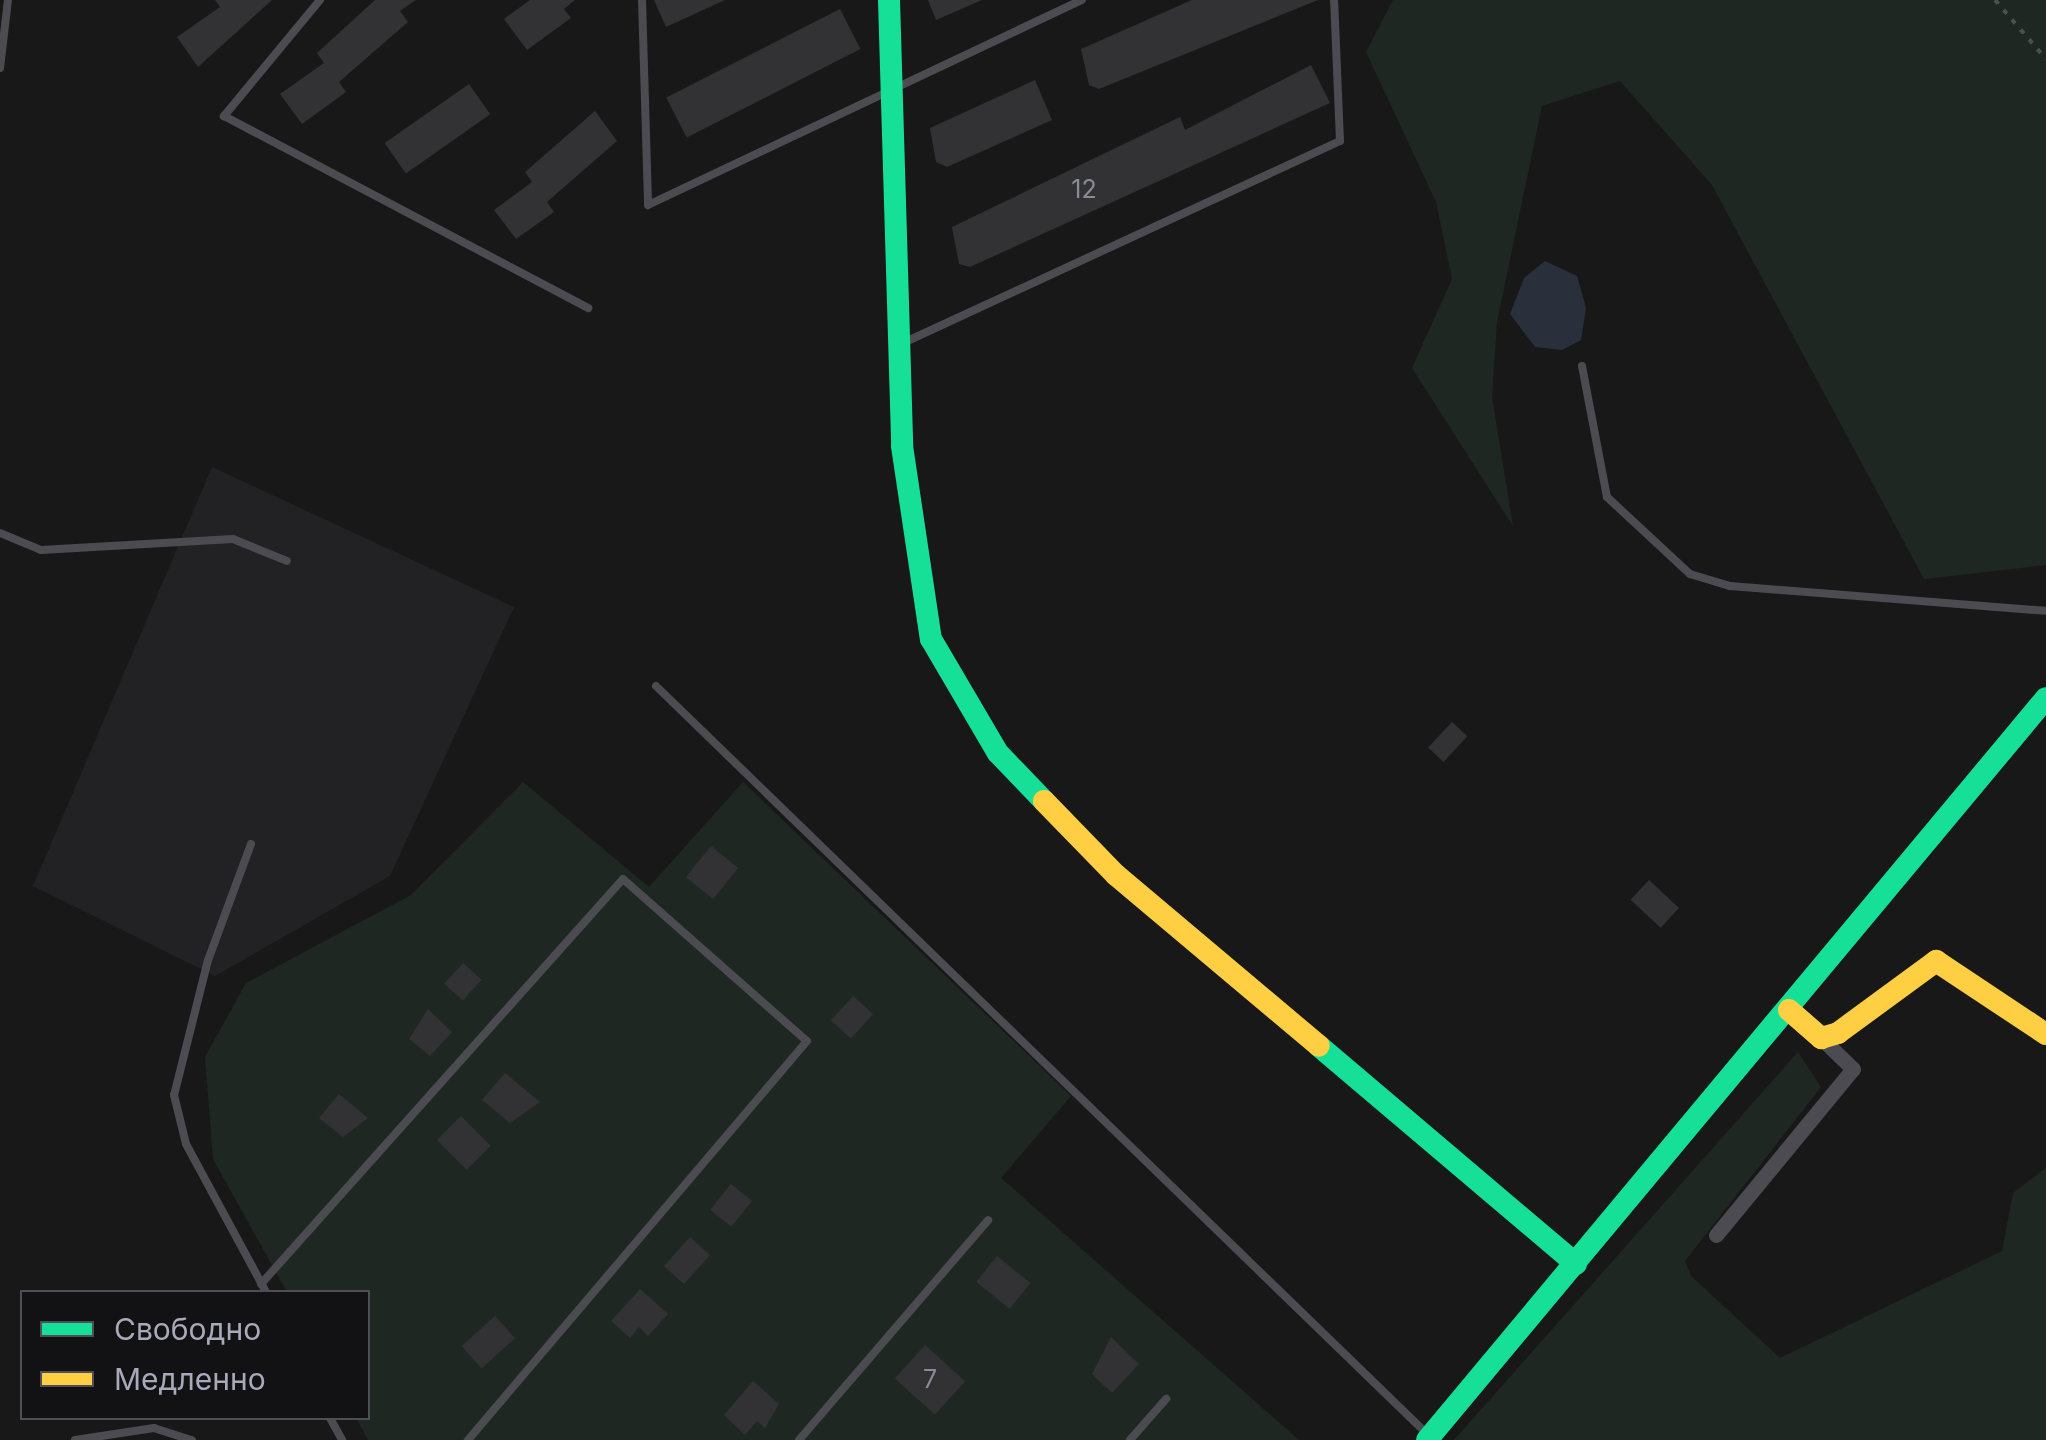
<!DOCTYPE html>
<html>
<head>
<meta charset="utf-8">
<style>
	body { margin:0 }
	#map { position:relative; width:2046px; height:1440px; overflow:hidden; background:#181818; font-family:Inter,sans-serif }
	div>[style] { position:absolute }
	.built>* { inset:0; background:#222124 }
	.green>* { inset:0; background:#1f2722 }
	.water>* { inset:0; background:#292f3b }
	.building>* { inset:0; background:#323234; transform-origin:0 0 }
	.path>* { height:4px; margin-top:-2px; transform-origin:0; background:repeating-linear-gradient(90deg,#4e4e52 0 5px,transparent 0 13px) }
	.lane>* { height:8px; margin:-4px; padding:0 4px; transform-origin:4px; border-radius:4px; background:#4c4b51 }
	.street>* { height:15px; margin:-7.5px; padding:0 7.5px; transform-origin:7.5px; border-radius:7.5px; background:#4c4b51 }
	.fast>* { height:22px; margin:-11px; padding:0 11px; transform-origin:11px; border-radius:11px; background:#16e098 }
	.slow>* { height:22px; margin:-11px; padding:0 11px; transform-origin:11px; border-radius:11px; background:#ffcf43 }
	span { translate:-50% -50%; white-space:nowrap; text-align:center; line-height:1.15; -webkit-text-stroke:8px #121214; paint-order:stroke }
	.number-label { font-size:25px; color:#8a8b98 }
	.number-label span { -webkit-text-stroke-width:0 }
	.legend { position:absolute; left:20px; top:1290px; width:350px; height:130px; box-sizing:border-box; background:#121214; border:2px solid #4e4e56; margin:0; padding:12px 18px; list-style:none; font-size:30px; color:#a8a9ba }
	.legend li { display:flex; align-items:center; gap:20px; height:50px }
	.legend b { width:50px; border:2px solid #4e4e56 }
</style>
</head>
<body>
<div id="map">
	<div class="built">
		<div style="clip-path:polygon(212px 467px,514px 607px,390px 876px,215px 976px,33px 886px)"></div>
	</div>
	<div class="green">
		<div style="clip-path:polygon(1393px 0,2046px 0,2046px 565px,1924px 579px,1712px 185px,1620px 81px,1542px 106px,1497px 322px,1492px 397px,1513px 526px,1412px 368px,1452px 279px,1436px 202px,1366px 52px)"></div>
		<div style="clip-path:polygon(523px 782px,649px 887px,743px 782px,1071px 1096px,1001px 1178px,1299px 1440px,368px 1440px,356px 1418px,368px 1418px,368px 1292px,287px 1292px,213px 1159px,205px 1057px,246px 983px,411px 895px)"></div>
		<div style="clip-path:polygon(1798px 1052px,1821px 1087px,1685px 1261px,1691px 1276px,1780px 1358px,2002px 1251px,2013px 1193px,2046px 1168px,2046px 1440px,1454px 1440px)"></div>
	</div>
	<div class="water">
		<div style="clip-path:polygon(1545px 261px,1577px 276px,1586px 308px,1581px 340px,1562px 350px,1535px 347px,1510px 314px,1524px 278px)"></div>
	</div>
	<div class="building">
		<div style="clip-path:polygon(215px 0,272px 0,198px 67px,177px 37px,220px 7px)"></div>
		<div style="clip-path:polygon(375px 0,416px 0,400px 11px,408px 22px,339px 82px,346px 92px,302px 124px,280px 94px,324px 63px,317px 53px)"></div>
		<div style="clip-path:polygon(530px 0,575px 0,564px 9px,571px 18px,527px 50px,504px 19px)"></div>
		<div style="clip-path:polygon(654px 0,725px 0,666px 27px)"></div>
		<div style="clip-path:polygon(928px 0,982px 0,936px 20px)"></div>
		<div style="clip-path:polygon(1192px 0,1318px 0,1099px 89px,1089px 85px,1081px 49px)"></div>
		<div style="left:840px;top:9px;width:45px;height:195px;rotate:63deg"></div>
		<div style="clip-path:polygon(1311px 65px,1330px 103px,970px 267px,959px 264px,952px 227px,1180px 117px,1185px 130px)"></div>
		<div style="clip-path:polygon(1035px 80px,1052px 120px,947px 167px,936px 162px,930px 128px)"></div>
		<div style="left:469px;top:84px;width:37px;height:103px;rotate:55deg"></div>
		<div style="clip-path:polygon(595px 111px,617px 141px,547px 202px,554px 212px,516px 239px,494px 210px,532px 182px,525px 172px)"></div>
		<div style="left:1452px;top:722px;width:21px;height:35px;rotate:43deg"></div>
		<div style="left:711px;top:846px;width:35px;height:40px;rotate:39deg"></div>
		<div style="left:1649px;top:880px;width:41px;height:27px;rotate:43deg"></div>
		<div style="left:463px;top:963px;width:25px;height:28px;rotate:42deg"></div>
		<div style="left:853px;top:996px;width:27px;height:33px;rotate:42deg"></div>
		<div style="clip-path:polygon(428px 1009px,452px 1032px,430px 1056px,409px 1039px)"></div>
		<div style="clip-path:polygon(505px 1073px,540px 1102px,510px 1123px,482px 1100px)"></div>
		<div style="clip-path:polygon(339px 1094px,368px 1118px,343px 1137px,319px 1118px)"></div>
		<div style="left:461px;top:1116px;width:42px;height:34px;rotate:45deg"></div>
		<div style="left:731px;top:1184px;width:27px;height:33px;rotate:39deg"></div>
		<div style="left:690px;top:1237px;width:27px;height:39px;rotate:42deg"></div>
		<div style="left:997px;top:1256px;width:43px;height:33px;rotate:39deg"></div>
		<div style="clip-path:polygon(640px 1289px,668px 1314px,648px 1336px,639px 1327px,630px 1338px,611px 1321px)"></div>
		<div style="left:495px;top:1316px;width:30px;height:45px;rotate:48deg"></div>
		<div style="clip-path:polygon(1111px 1337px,1139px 1364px,1112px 1393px,1092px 1374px)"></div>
		<div style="left:925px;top:1345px;width:54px;height:45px;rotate:42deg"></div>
		<div style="clip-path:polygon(753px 1381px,779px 1404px,765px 1428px,757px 1421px,745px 1435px,724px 1415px)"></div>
	</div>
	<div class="path">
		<div style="left:1995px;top:0;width:78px;rotate:49.2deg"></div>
	</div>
	<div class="lane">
		<div style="left:320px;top:0;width:151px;rotate:129.6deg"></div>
		<div style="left:224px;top:116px;width:412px;rotate:27.8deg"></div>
		<div style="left:642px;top:0;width:205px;rotate:88.3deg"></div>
		<div style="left:648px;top:205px;width:480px;rotate:-25.3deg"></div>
		<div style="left:0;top:68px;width:68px;rotate:-83.3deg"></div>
		<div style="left:903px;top:343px;width:481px;rotate:-24.8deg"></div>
		<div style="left:1340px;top:141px;width:141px;rotate:-92.4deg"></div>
		<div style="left:1582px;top:366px;width:133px;rotate:79.2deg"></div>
		<div style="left:1607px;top:497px;width:113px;rotate:42.9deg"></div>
		<div style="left:1690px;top:574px;width:42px;rotate:16.7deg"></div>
		<div style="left:1730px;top:586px;width:317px;rotate:4.5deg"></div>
		<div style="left:0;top:533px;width:44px;rotate:22.5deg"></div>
		<div style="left:41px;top:550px;width:192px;rotate:-3.3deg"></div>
		<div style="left:233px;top:539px;width:58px;rotate:22.2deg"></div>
		<div style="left:656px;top:686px;width:1076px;rotate:44.13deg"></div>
		<div style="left:251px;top:844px;width:124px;rotate:110.3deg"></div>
		<div style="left:208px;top:960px;width:139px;rotate:104.1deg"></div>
		<div style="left:174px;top:1095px;width:50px;rotate:76.2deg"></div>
		<div style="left:186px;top:1144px;width:168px;rotate:61.6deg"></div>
		<div style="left:261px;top:1284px;width:543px;rotate:-48.21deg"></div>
		<div style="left:623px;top:879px;width:245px;rotate:41.4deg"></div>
		<div style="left:807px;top:1041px;width:524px;rotate:130.35deg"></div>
		<div style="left:330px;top:1418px;width:25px;rotate:61deg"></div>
		<div style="left:75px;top:1440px;width:80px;rotate:-8.6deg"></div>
		<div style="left:154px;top:1428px;width:40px;rotate:18deg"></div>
		<div style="left:799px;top:1440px;width:290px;rotate:-49.3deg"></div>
		<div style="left:1130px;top:1440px;width:55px;rotate:-48.7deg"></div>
	</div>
	<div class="street">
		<div style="left:1716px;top:1235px;width:215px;rotate:-50.5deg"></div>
		<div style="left:1853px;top:1069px;width:45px;rotate:-135.9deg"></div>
	</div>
	<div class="fast">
		<div style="left:889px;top:0;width:446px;rotate:88.3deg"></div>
		<div style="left:902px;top:446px;width:195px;rotate:81.5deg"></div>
		<div style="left:931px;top:639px;width:132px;rotate:59.6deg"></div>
		<div style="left:998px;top:753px;width:66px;rotate:46.2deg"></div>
		<div style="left:1319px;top:1046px;width:337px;rotate:40.3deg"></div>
		<div style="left:1427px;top:1440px;width:966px;rotate:-50.16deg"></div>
	</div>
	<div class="slow">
		<div style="left:1044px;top:801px;width:103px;rotate:45.8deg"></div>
		<div style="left:1116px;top:875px;width:265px;rotate:40.1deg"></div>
		<div style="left:1789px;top:1010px;width:43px;rotate:41.2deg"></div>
		<div style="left:1821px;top:1038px;width:18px;rotate:-16deg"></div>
		<div style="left:1838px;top:1033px;width:122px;rotate:-36.3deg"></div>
		<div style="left:1936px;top:961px;width:132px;rotate:33.6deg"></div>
	</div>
	<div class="number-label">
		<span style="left:1084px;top:189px">12</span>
		<span style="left:930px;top:1379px">7</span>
	</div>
	<ul class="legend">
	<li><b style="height:12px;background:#16e098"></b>Свободно</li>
	<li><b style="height:12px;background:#ffcf43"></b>Медленно</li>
	</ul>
</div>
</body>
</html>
